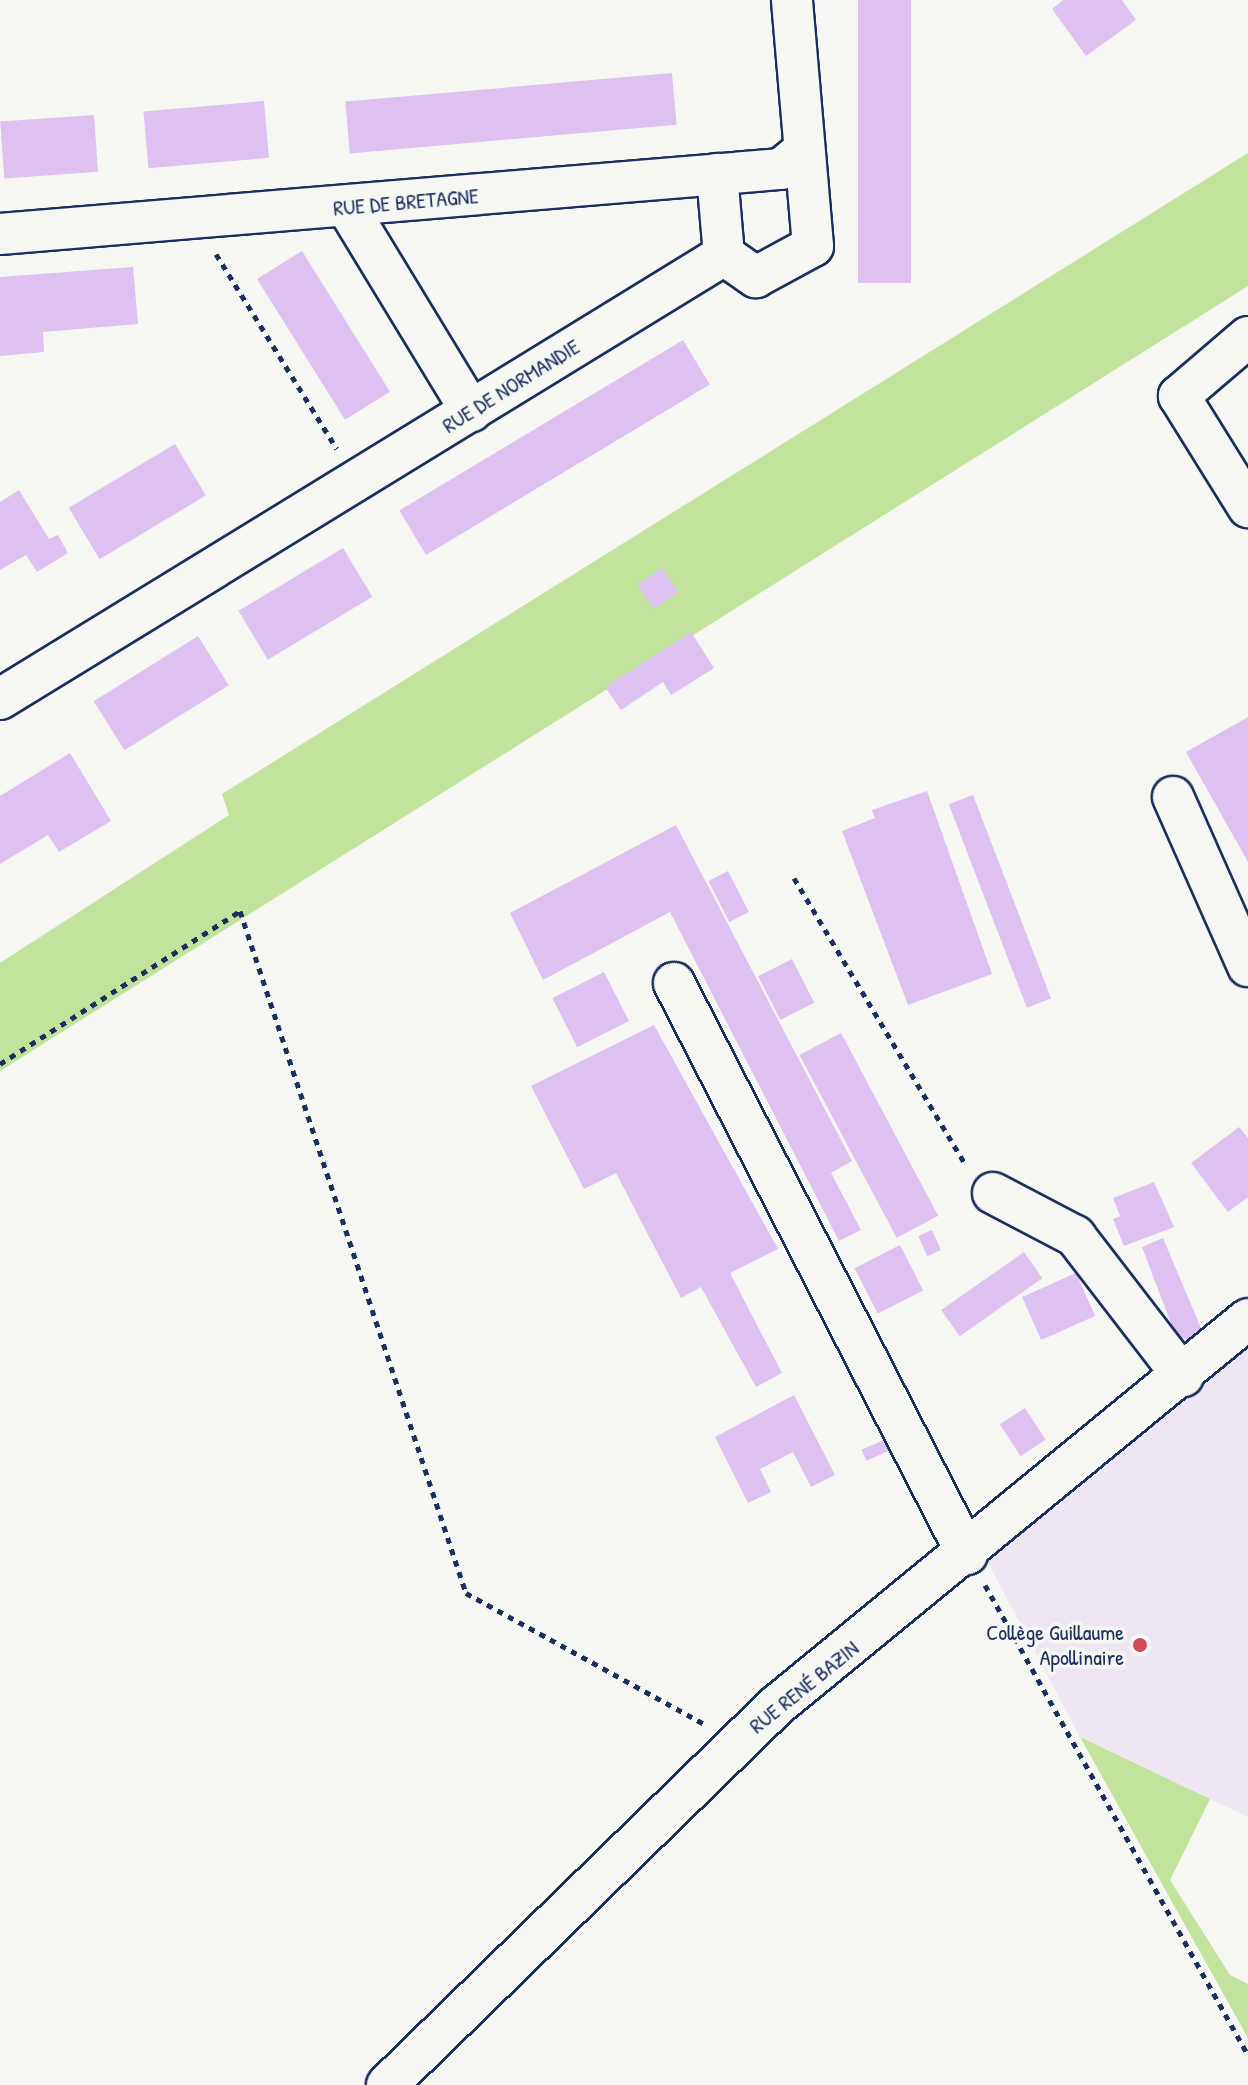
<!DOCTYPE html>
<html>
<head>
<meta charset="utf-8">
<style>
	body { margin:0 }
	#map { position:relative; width:1248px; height:2085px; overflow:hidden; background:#f6f6f2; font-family:"Patrick Hand",sans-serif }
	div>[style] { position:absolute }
	.built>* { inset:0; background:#eee6f2 }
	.green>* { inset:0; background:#c1e39c }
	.building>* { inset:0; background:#ddc2f1; transform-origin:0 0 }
	.path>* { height:5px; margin-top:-2.5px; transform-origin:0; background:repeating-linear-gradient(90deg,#1b2f5e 0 6px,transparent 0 12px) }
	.roads { filter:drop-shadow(2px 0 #1b2f5e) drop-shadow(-2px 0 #1b2f5e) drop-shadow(0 2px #1b2f5e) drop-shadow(0 -2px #1b2f5e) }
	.minor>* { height:40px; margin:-20px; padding:0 20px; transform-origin:20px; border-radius:20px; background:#f6f6f2 }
	.dots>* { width:22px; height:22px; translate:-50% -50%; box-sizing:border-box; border:4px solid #f6f6f2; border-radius:50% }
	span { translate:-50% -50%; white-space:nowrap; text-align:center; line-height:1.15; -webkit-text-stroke:7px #f6f6f2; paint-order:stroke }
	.street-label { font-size:22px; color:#1b2f5e }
	.poi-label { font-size:22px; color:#1b2f5e }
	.right { translate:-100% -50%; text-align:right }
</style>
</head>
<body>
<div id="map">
	<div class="built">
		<div style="clip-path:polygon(1248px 1333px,1248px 1817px,1080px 1737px,983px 1553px)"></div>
	</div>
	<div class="green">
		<div style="clip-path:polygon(1248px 153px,1248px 286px,0 1071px,0 963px,229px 815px,222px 794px)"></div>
		<div style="clip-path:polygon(1080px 1737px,1210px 1799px,1170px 1880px,1230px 1975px,1248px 1984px,1248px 2038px)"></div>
	</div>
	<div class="building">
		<div style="left:858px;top:0;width:53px;height:283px"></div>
		<div style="clip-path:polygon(1063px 0,1122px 0,1136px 20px,1086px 56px,1052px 9px)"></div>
		<div style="left:672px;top:73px;width:52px;height:328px;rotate:85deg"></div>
		<div style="left:264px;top:101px;width:57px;height:121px;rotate:85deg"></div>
		<div style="left:94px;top:115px;width:57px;height:94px;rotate:86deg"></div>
		<div style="left:302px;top:251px;width:166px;height:53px;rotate:58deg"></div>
		<div style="clip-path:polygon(133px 267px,138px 324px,43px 332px,44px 352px,0 356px,0 277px)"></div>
		<div style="left:683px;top:340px;width:52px;height:331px;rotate:59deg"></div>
		<div style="left:175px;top:444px;width:60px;height:124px;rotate:59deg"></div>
		<div style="clip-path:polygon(19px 490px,49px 539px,58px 535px,68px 553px,37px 572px,26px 555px,0 570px,0 502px)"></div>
		<div style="left:343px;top:548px;width:57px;height:122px;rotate:59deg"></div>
		<div style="left:662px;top:568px;width:29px;height:30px;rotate:56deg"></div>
		<div style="clip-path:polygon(691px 632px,714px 668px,671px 695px,663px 682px,621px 710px,605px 687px)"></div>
		<div style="left:198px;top:636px;width:58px;height:123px;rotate:58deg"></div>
		<div style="clip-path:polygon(1248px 717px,1248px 862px,1186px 752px)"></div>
		<div style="clip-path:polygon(70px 753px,111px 821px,59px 852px,48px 835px,0 864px,0 796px)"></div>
		<div style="clip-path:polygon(927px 791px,992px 974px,908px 1005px,842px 831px,875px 818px,872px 810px)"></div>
		<div style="left:973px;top:795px;width:218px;height:26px;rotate:69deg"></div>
		<div style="clip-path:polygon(676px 825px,852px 1161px,831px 1173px,861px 1230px,839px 1241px,670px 912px,543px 980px,510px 913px)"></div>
		<div style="left:728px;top:871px;width:46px;height:22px;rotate:63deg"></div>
		<div style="left:792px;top:959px;width:49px;height:38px;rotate:63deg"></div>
		<div style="left:604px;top:972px;width:55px;height:58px;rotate:63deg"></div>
		<div style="clip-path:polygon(654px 1025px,778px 1249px,730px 1273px,782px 1373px,756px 1387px,701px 1287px,681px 1298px,616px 1173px,584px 1189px,531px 1086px)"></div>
		<div style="left:841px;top:1033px;width:207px;height:47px;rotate:62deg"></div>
		<div style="clip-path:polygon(1239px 1127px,1248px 1138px,1248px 1197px,1228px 1212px,1191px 1163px)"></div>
		<div style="clip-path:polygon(1154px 1182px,1174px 1227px,1124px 1246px,1113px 1219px,1120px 1216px,1113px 1198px)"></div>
		<div style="left:932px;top:1230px;width:22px;height:15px;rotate:66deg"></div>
		<div style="clip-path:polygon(1163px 1238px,1201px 1328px,1187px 1340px,1175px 1334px,1142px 1247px)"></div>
		<div style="left:900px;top:1245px;width:51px;height:51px;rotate:63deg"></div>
		<div style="left:1024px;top:1252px;width:32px;height:101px;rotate:55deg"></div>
		<div style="left:1076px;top:1273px;width:47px;height:59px;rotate:66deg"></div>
		<div style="clip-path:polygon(794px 1395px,835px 1475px,811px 1487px,793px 1452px,760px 1469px,771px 1492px,748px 1503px,715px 1437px)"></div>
		<div style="left:1025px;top:1408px;width:38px;height:30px;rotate:57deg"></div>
		<div style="left:888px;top:1438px;width:12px;height:29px;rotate:66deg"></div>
	</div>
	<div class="path">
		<div style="left:216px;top:254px;width:229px;rotate:58.2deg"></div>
		<div style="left:794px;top:878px;width:335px;rotate:59.1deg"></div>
		<div style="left:0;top:1064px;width:285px;rotate:-32.5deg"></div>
		<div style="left:240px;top:911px;width:718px;rotate:71.67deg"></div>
		<div style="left:466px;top:1593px;width:274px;rotate:28.8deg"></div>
		<div style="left:985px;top:1585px;width:539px;rotate:60.77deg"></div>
	</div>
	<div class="roads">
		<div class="minor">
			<div style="left:717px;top:174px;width:81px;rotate:85.1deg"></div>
			<div style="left:347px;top:207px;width:239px;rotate:58.7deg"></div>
			<div style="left:0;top:234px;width:784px;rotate:-4.76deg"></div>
			<div style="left:781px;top:169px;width:30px;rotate:-40deg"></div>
			<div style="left:1248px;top:337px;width:91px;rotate:139.5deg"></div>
			<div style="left:1179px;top:396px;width:131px;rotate:58.1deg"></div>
			<div style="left:0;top:699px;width:849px;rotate:-31.52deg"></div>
			<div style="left:724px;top:255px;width:39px;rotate:35deg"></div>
			<div style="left:756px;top:277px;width:65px;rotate:-28.5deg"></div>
			<div style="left:813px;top:246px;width:247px;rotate:-94.9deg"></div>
			<div style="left:1173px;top:797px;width:185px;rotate:66.1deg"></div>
			<div style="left:674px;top:983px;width:642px;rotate:62.84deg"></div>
			<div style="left:993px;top:1193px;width:93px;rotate:27.7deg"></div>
			<div style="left:1075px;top:1236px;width:177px;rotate:52.4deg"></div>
			<div style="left:387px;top:2085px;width:543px;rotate:-44.25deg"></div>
			<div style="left:776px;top:1706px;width:610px;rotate:-39.35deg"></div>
		</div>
	</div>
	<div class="dots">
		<div style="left:1140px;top:1645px;background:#d1495b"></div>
	</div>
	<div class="street-label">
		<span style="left:406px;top:202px;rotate:-5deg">RUE DE BRETAGNE</span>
		<span style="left:511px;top:386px;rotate:-32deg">RUE DE NORMANDIE</span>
		<span style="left:804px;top:1687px;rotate:-39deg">RUE RENÉ BAZIN</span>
	</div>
	<div class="poi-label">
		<span class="right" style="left:1124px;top:1645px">Collège Guillaume<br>Apollinaire</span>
	</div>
</div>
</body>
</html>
